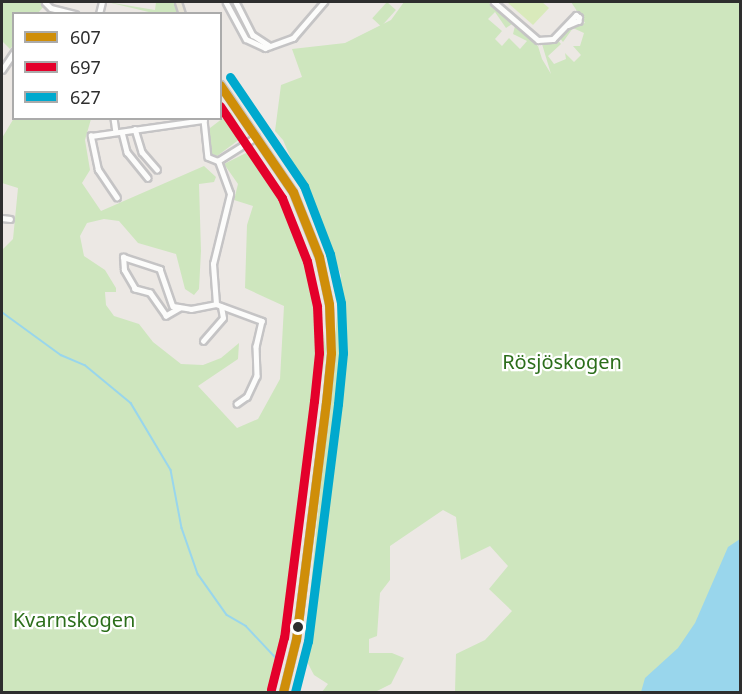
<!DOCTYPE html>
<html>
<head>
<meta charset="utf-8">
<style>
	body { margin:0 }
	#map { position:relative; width:742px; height:694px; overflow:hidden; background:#ece8e4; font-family:"Noto Sans",sans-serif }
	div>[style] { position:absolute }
	.green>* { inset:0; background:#cee6be; transform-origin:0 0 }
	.pitch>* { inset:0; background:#d9eabb }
	.water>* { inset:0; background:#99d6ec }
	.stream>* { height:1.5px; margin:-0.75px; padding:0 0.75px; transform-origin:0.75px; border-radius:0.75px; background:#99d6ec }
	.roads { filter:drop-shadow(2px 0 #c5c4c5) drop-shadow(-2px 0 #c5c4c5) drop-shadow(0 2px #c5c4c5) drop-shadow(0 -2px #c5c4c5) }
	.minor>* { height:4.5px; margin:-2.25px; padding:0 2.25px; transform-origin:2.25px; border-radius:2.25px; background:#fcfcfb }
	.major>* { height:5px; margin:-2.5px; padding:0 2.5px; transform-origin:2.5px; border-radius:2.5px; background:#e8e4d6 }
	.bus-1>* { height:9px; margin:-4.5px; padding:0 4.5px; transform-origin:4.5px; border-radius:4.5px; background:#cf8e09 }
	.bus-2>* { height:9px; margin:-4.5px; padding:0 4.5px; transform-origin:4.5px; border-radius:4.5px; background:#e4002b }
	.bus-3>* { height:9px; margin:-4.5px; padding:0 4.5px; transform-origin:4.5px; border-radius:4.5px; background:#00a9ce }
	.dots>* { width:16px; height:16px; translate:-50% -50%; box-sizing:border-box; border:3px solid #fff; border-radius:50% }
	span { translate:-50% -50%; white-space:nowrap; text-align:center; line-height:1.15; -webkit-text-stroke:4.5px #fff; paint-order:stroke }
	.park-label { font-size:20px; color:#2c6e1b }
	.frame { position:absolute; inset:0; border:3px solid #2e2e2e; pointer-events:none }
	.legend { position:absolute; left:12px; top:12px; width:210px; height:108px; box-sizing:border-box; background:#fff; border:2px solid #ababab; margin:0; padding:8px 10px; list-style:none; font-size:18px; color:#2e2e2e }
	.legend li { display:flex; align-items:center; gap:12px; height:30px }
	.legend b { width:30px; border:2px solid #ababab }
</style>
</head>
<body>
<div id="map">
	<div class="green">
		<div style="clip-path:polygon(2px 2px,42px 2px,45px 5px,38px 13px,14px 14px,13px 45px,10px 49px,2px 41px)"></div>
		<div style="clip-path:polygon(107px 2px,155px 10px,156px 2px,175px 2px,178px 13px,153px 13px)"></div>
		<div style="left:387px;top:2px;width:12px;height:22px;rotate:42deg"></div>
		<div style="clip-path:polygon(404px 2px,488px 2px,512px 24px,506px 28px,495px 12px,488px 19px,502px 31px,495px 39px,502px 46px,509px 38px,520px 49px,527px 41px,513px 34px,515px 26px,538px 46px,542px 59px,551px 74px,542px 44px,557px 39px,561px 44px,548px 56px,554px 64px,566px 59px,565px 53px,574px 62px,581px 55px,573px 46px,580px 46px,584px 33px,573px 28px,563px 42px,558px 36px,570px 26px,585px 23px,571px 2px,740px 2px,740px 663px,723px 692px,455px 692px,456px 654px,485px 640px,512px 611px,489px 589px,508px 566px,490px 546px,461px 560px,456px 517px,443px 510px,390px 546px,390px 580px,380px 593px,377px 636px,369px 639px,369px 653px,392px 653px,404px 658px,391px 684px,375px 692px,322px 692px,328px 684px,314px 675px,304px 656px,341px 275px,283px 140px,275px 131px,281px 85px,302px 77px,292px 49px,345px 43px,391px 20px)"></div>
		<div style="clip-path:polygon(231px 112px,244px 136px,217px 156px,210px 153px,210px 128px)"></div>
		<div style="clip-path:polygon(14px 118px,91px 119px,85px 140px,90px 170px,82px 183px,101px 211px,204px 166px,216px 177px,214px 182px,199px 184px,201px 251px,199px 289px,194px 295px,185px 289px,176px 254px,138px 243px,119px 221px,104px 219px,87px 223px,80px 236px,84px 256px,105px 270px,116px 288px,116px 292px,105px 292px,106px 305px,114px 316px,139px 324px,153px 342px,181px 364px,203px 365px,221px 358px,239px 343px,238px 359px,198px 386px,237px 428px,258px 419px,280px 379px,284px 306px,245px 288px,247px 225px,253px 206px,234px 200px,238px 184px,224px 164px,254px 149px,299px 227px,317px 289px,326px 349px,281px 663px,272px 692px,2px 692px,2px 250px,13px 239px,18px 188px,2px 183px,2px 138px)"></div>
	</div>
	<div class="pitch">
		<div style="clip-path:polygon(507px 2px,542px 2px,549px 8px,533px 25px)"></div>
	</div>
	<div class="water">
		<div style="clip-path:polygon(740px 539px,740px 692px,641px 692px,645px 678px,678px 648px,695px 623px,728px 547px)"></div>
	</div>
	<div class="stream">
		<div style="left:2px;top:312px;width:73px;rotate:36.1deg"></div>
		<div style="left:61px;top:355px;width:26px;rotate:23deg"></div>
		<div style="left:85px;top:365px;width:60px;rotate:39.6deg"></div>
		<div style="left:131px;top:403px;width:78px;rotate:59.2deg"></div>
		<div style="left:171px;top:470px;width:59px;rotate:79.3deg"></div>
		<div style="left:182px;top:528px;width:49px;rotate:70.8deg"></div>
		<div style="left:198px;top:574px;width:50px;rotate:54.7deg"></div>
		<div style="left:227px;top:615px;width:22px;rotate:30deg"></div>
		<div style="left:246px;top:626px;width:47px;rotate:46.7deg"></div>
	</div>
	<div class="roads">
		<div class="minor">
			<div style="left:45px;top:2px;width:8px;rotate:45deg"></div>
			<div style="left:51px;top:8px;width:25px;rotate:14deg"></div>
			<div style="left:226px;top:2px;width:42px;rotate:61.6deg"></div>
			<div style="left:246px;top:39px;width:21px;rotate:25deg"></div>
			<div style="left:265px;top:48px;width:30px;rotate:-20deg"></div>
			<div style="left:293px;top:38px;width:48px;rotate:-49.3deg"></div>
			<div style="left:236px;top:2px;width:37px;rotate:63deg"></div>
			<div style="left:253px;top:35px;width:20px;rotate:33deg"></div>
			<div style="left:494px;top:2px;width:58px;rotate:40.8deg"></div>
			<div style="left:538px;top:40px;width:15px;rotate:-4deg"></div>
			<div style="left:553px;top:39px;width:33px;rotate:-46deg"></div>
			<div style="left:576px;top:15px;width:4px;rotate:34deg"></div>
			<div style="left:579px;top:17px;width:4px;rotate:90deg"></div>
			<div style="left:579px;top:21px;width:11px;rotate:158deg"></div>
			<div style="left:99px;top:14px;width:12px;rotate:-76deg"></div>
			<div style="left:2px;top:70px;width:22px;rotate:-56deg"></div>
			<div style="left:114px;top:118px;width:14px;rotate:82deg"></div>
			<div style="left:135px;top:129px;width:24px;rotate:73deg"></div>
			<div style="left:142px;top:152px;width:23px;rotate:49deg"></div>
			<div style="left:122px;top:132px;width:21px;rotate:76deg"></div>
			<div style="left:127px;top:152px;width:33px;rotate:51deg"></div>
			<div style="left:117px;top:198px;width:34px;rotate:-124deg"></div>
			<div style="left:98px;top:170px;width:35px;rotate:-102deg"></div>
			<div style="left:91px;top:136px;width:114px;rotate:-8.1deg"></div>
			<div style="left:204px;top:120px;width:37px;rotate:84deg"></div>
			<div style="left:208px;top:157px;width:11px;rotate:22deg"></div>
			<div style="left:2px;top:218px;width:8px;rotate:7deg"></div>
			<div style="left:216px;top:304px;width:40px;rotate:-94.3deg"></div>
			<div style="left:213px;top:264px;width:72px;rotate:-76.3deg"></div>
			<div style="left:230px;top:194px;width:35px;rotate:-110deg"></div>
			<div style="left:218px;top:161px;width:45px;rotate:-32.3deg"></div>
			<div style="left:216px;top:304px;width:49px;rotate:20.3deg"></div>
			<div style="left:262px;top:321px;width:26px;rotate:103deg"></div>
			<div style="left:256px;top:346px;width:30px;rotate:88deg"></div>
			<div style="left:257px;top:376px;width:23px;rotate:115deg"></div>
			<div style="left:247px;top:397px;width:12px;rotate:145deg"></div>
			<div style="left:180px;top:308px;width:16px;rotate:150deg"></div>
			<div style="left:166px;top:316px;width:28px;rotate:-125deg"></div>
			<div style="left:150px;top:293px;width:16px;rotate:-165deg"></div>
			<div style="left:135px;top:289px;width:22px;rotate:-120deg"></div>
			<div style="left:124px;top:270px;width:13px;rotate:-94deg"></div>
			<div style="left:123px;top:257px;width:39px;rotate:18deg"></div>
			<div style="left:160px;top:269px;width:39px;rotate:71deg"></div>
			<div style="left:173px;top:306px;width:18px;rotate:9deg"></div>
			<div style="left:191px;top:309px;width:25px;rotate:-11deg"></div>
			<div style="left:203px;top:341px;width:30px;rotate:-49deg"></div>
			<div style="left:223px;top:318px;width:11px;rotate:-100deg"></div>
		</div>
		<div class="major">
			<div style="left:178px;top:2px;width:13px;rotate:72deg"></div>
			<div style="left:220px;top:84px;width:130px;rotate:55.9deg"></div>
			<div style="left:293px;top:192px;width:70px;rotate:68.2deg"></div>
			<div style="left:319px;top:257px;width:48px;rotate:78deg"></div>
			<div style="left:329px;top:304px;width:49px;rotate:87.7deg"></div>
			<div style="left:331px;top:353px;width:49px;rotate:95.8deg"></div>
			<div style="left:326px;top:402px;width:239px;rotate:97.2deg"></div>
			<div style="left:296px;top:639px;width:55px;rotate:103.8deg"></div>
		</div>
	</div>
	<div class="bus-1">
		<div style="left:220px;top:85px;width:130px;rotate:55.7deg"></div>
		<div style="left:293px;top:192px;width:70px;rotate:68.2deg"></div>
		<div style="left:319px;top:257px;width:48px;rotate:78deg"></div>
		<div style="left:329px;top:304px;width:49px;rotate:87.7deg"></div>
		<div style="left:331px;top:353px;width:49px;rotate:95.8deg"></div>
		<div style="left:326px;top:402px;width:239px;rotate:97.2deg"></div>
		<div style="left:296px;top:639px;width:55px;rotate:103.8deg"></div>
	</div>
	<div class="bus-2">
		<div style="left:220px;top:106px;width:111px;rotate:56deg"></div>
		<div style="left:282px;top:198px;width:68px;rotate:68.4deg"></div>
		<div style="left:307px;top:261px;width:46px;rotate:77.5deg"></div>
		<div style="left:317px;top:306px;width:47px;rotate:87.6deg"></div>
		<div style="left:319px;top:353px;width:48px;rotate:95.9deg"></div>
		<div style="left:314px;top:401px;width:238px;rotate:97.2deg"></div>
		<div style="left:284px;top:637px;width:54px;rotate:104deg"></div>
	</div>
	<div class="bus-3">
		<div style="left:230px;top:77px;width:132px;rotate:55.8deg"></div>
		<div style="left:304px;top:186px;width:73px;rotate:69.1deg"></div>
		<div style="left:330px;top:254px;width:50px;rotate:77.3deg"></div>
		<div style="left:341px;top:303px;width:50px;rotate:87.7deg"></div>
		<div style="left:343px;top:353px;width:51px;rotate:95.6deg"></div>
		<div style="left:338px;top:404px;width:239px;rotate:97.2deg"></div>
		<div style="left:308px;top:641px;width:53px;rotate:104.3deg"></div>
	</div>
	<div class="dots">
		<div style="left:298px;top:627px;background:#2e2e2e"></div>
	</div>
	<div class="park-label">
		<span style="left:562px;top:361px">Rösjöskogen</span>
		<span style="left:74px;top:619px">Kvarnskogen</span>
	</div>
	<div class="frame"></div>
	<ul class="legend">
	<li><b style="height:8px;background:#cf8e09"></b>607</li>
	<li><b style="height:8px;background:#e4002b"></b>697</li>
	<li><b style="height:8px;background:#00a9ce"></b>627</li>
	</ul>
</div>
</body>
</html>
